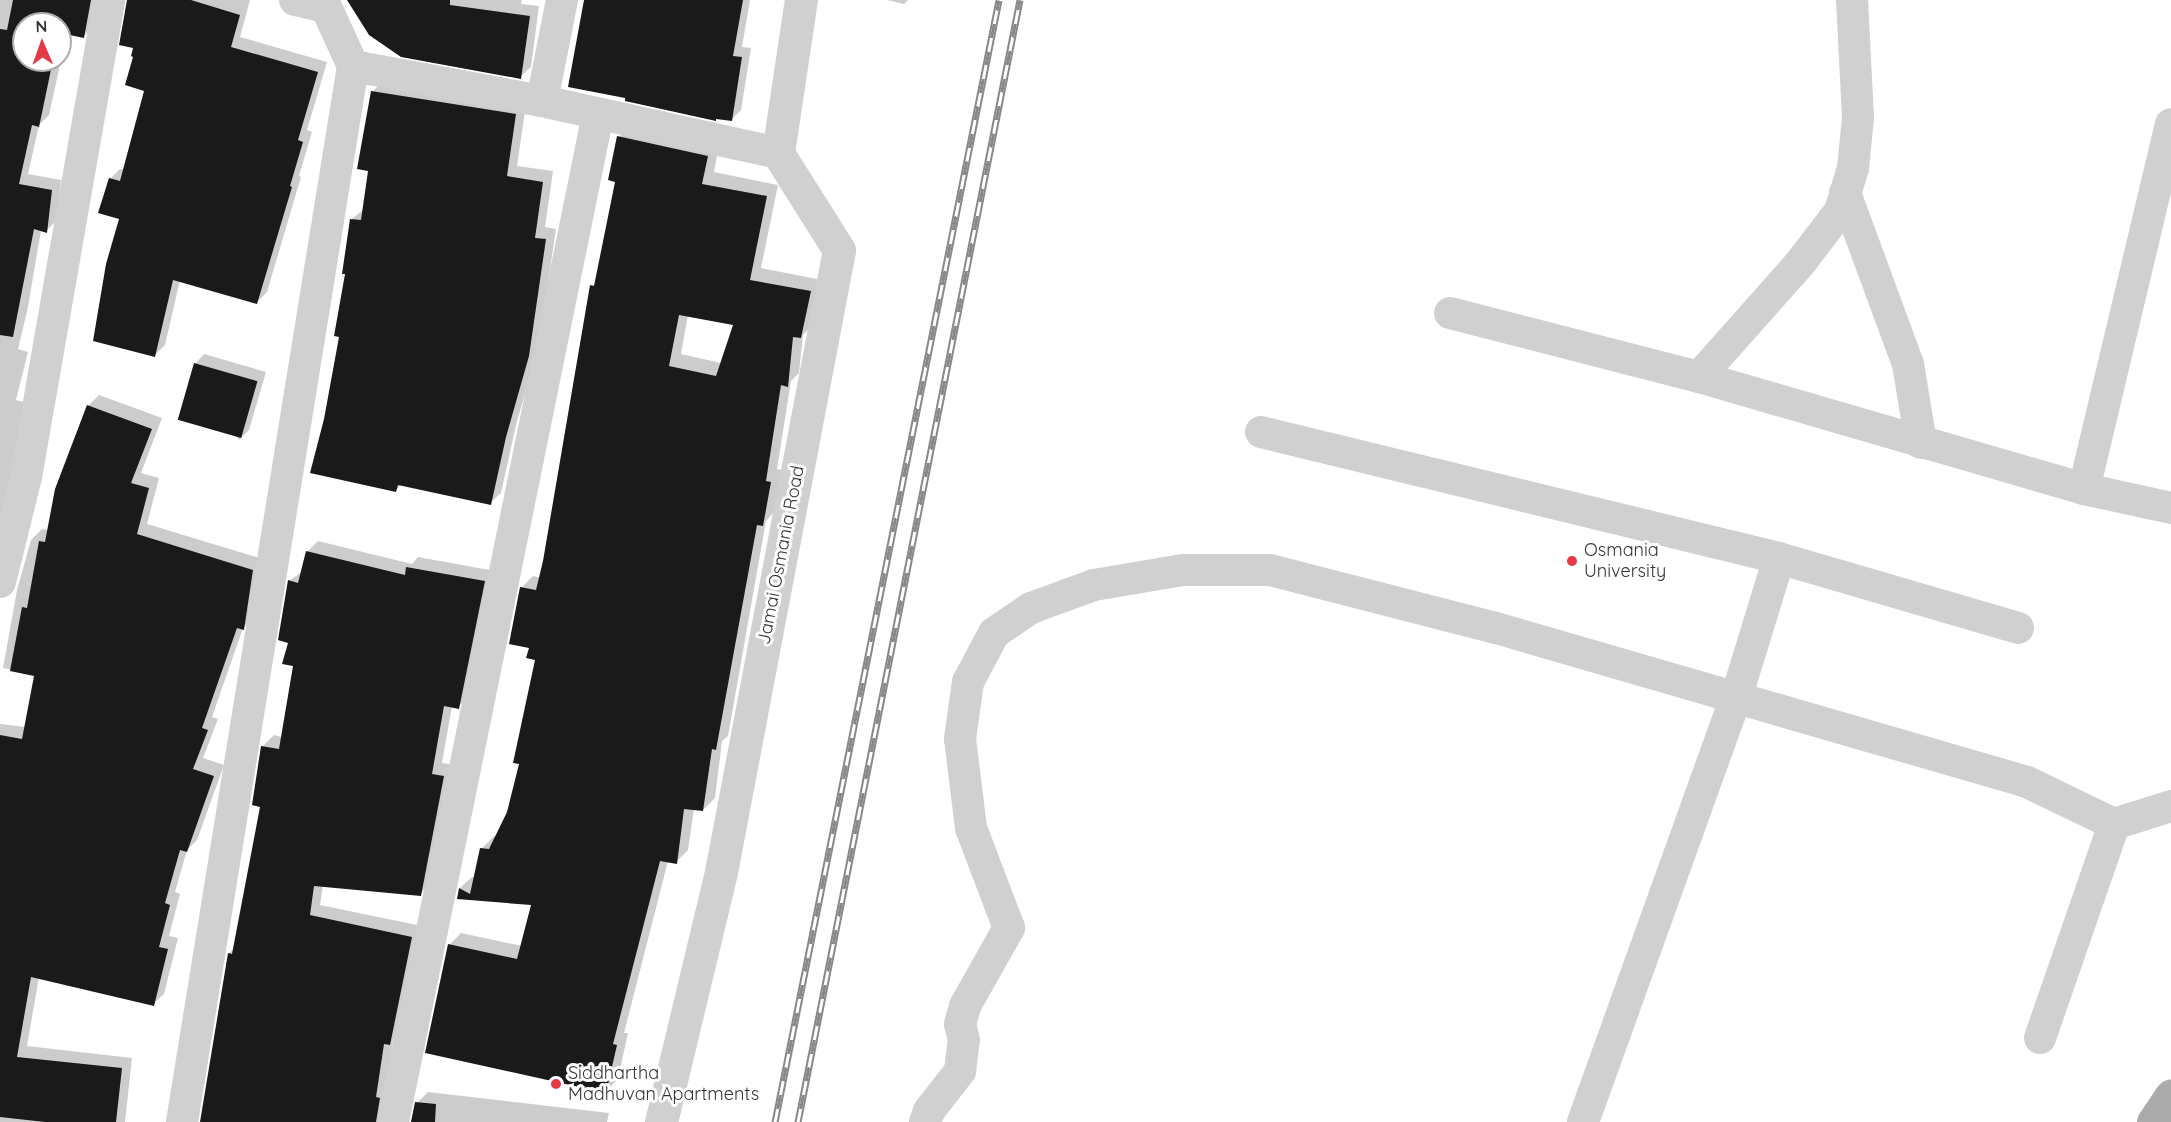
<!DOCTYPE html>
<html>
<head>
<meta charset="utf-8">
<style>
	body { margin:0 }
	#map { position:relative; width:2171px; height:1122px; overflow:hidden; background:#fff; font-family:Quicksand,sans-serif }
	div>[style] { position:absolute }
	.shadow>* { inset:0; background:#0003 }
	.building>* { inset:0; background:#1a1a1a; transform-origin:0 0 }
	.minor>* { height:32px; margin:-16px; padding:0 16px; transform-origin:16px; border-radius:16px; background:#d0d0d0 }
	.tertiary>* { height:33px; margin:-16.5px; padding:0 16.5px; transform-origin:16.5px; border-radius:16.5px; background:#d0d0d0 }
	.primary>* { height:33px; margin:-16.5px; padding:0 16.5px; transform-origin:16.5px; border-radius:16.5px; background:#ababab }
	.rail>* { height:7px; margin-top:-3.5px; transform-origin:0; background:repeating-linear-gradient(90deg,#fff 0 14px,#888 0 28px); box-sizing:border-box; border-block:2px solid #888 }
	.dots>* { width:16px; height:16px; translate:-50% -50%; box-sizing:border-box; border:3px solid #fff; border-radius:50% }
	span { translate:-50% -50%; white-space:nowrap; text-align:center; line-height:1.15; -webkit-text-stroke:6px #fff; paint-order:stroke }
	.poi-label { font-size:18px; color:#333 }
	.left { translate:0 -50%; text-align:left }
	.street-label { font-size:18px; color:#333 }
	.north { position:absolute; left:12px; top:12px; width:60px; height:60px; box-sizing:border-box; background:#fff; border:2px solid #adadad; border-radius:50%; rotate:358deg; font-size:16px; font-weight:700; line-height:24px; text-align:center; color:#333 }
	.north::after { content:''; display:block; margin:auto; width:21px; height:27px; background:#e63946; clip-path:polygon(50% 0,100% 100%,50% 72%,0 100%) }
</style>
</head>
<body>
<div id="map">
	<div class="shadow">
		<div style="clip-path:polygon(evenodd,0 0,98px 0,94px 26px,84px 36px,67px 33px,49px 115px,39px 125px,28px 174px,61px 180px,56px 221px,46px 231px,41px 230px,28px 307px,18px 349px,28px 352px,16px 400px,28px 403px,0 537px,0 0,24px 24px,60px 24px,60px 60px,24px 60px,24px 24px)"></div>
		<div style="clip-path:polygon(128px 0,250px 0,240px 37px,327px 62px,307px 130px,312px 132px,299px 176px,301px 177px,267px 292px,257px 302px,180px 280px,165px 345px,155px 355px,110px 179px,120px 169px,125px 170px,146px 90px,135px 56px)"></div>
		<div style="clip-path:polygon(360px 0,522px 0,521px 4px,539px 6px,531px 67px,520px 77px)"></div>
		<div style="clip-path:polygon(585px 0,750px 0,742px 47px,751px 48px,741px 110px,731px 120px)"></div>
		<div style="clip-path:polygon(887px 0,908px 0,904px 4px)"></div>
		<div style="clip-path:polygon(383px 81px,526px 104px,517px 166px,553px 171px,545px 227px,556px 229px,539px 344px,516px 425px,501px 493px,490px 503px,402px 484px,396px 490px,326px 420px,340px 335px,352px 219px,364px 209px,370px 169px,372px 92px)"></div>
		<div style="clip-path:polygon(evenodd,631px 125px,719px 144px,714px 172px,778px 185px,761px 268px,822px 280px,813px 325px,803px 335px,799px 373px,791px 381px,777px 469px,782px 470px,774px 512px,766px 521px,728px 736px,722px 741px,715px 798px,703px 810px,694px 809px,688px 850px,676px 862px,668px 861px,624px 1033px,628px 1033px,618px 1079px,606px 1091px,449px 945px,461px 933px,522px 946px,533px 904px,459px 897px,460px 888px,472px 877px,475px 878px,482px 848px,494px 836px,497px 837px,509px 813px,521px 763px,537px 659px,531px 646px,521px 588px,533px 576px,541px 578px,592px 286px,597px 281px,617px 180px,619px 137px,631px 125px,688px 315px,735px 324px,721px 363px,681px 354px,688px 315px)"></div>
		<div style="clip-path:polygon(204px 354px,266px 372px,249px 430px,239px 440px,195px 364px)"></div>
		<div style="clip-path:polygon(99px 395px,162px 418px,141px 473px,159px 478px,147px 524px,263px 559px,254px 617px,243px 628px,212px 717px,218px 719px,203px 758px,224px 765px,197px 840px,187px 850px,175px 892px,180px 894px,169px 936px,178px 938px,164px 994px,153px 1004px,39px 977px,27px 1046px,132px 1058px,125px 1122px,0 1122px,0 724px,26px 727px,36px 674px,3px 668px,17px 590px,31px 540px,42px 529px,49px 530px,88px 406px)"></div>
		<div style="clip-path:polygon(318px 541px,412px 564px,418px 557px,495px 571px,469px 696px,458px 707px,452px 706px,442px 763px,454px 765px,431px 883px,420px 894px,323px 885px,320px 905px,422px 926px,401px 1032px,393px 1040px,386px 1087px,390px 1122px,201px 1122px,229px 953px,235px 948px,262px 806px,263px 746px,274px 735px,282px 737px,295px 665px,289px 642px,289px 581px,303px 571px,307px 552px)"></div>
		<div style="clip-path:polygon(428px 1092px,609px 1113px,607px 1122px,411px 1122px,417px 1103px)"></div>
	</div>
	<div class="building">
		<div style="clip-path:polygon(13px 0,91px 0,84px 38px,60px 33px,60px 24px,24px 24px,24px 60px,53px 60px,39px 127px,32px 125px,19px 184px,52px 190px,47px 233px,34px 229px,13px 337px,0 335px,0 29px,7px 30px)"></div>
		<div style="clip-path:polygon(127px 0,191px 0,240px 15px,231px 47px,318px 72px,298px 140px,303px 142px,290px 186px,292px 187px,257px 304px,173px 280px,155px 357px,93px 341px,106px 264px,119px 219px,98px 213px,109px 178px,120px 181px,144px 91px,125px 85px,133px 57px,131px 56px,133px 48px,119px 45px)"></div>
		<div style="clip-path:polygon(347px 0,450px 0,450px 5px,530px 16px,521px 79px,401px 57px,369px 35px)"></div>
		<div style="clip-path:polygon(584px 0,743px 0,733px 56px,742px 57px,732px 121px,716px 119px,716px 121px,625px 101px,625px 98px,568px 87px)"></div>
		<div style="clip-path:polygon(371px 91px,516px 114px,507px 176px,543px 182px,535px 238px,546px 239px,529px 356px,506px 437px,491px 505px,398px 485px,396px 492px,310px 473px,324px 419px,339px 337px,334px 336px,345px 274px,342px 274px,350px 219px,361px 220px,368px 171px,357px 169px)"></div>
		<div style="clip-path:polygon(evenodd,617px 136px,708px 156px,702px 184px,767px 196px,750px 280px,811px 291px,801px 338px,793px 337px,788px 387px,781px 385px,766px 481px,771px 482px,763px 526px,757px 525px,716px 750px,712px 749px,703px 811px,684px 809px,677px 864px,660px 861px,613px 1044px,617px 1045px,606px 1093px,425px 1053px,448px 944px,517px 959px,531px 905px,457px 899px,459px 888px,470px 894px,480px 848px,489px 849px,507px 812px,519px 764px,513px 763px,535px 660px,526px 658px,529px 648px,509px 644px,520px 587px,536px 590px,543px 561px,590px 285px,594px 286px,615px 182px,608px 180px,617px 136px,679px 315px,733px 325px,716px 376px,669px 366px,679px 315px)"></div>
		<div style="left:194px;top:363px;width:66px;height:59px;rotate:16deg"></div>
		<div style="clip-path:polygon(87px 405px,152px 429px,131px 483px,149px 488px,137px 534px,253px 570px,244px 630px,237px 628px,202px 728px,208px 730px,193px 769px,214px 776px,187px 852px,180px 850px,165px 903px,170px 905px,159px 947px,168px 949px,154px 1006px,31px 977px,17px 1057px,122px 1068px,116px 1122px,45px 1122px,0 1117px,0 735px,22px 739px,34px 676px,10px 671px,22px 607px,27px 608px,39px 541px,45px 542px,55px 489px)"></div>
		<div style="clip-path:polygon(306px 551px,405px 575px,406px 567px,485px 581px,459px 709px,444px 706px,432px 774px,444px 776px,421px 896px,314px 886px,310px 915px,412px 937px,390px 1045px,384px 1044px,376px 1097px,380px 1098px,376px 1122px,200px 1122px,228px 953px,232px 954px,260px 807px,252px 805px,261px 746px,279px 749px,293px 666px,282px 664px,288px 643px,278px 640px,288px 580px,298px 583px)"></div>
		<div style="clip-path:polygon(415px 1102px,436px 1104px,435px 1122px,411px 1122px)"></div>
	</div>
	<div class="minor">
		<div style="left:295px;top:0;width:32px;rotate:13deg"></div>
		<div style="left:326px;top:7px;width:65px;rotate:65.4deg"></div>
		<div style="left:353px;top:66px;width:192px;rotate:10.5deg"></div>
		<div style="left:542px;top:101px;width:242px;rotate:12.4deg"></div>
		<div style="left:542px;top:101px;width:103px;rotate:-78.8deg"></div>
		<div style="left:1845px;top:193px;width:182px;rotate:69.8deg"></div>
		<div style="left:1908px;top:364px;width:80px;rotate:80.7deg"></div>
		<div style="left:1450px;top:313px;width:257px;rotate:14.4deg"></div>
		<div style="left:1699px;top:377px;width:401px;rotate:16.2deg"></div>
		<div style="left:2084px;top:489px;width:89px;rotate:12.3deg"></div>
		<div style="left:1699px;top:377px;width:154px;rotate:-48.4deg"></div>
		<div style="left:1801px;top:262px;width:64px;rotate:-52.6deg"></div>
		<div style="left:1840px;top:211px;width:45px;rotate:-73.2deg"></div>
		<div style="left:1853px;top:168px;width:50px;rotate:-84.3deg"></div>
		<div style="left:1858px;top:118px;width:118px;rotate:-92.9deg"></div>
		<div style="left:1261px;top:432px;width:533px;rotate:13.67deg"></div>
		<div style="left:1779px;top:558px;width:249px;rotate:16.3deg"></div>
		<div style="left:2084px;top:489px;width:375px;rotate:-76.6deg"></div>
		<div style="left:0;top:582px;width:108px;rotate:-76.1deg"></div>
		<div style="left:26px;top:477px;width:484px;rotate:-80.1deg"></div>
		<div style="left:2040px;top:1038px;width:226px;rotate:-70.9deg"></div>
		<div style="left:182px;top:1122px;width:1070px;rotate:-80.8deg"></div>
		<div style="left:393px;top:1122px;width:1029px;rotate:-78.5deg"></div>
		<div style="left:925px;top:1122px;width:12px;rotate:-70deg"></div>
		<div style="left:929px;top:1111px;width:51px;rotate:-52.2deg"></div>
		<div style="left:960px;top:1071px;width:31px;rotate:-83deg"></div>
		<div style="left:964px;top:1040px;width:16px;rotate:-104deg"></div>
		<div style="left:960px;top:1024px;width:19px;rotate:-74deg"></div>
		<div style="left:965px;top:1006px;width:90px;rotate:-60.6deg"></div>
		<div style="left:1009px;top:928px;width:107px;rotate:-110.8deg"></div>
		<div style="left:971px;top:828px;width:90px;rotate:-97deg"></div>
		<div style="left:960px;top:739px;width:58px;rotate:-82deg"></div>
		<div style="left:968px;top:682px;width:55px;rotate:-62deg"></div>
		<div style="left:994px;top:633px;width:45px;rotate:-34deg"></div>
		<div style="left:1031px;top:608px;width:67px;rotate:-20.1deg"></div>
		<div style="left:1094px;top:585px;width:90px;rotate:-9.6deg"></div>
		<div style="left:1183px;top:570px;width:87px"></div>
		<div style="left:1270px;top:570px;width:233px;rotate:14.4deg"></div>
		<div style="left:1496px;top:628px;width:553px;rotate:16.17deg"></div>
		<div style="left:2027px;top:782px;width:97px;rotate:25.8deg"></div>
		<div style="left:2114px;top:824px;width:60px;rotate:-17.5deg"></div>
		<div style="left:1583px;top:1122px;width:451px;rotate:-70.2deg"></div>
		<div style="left:1736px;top:698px;width:146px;rotate:-72.9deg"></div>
	</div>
	<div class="tertiary">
		<div style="left:661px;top:1122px;width:257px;rotate:-76.5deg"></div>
		<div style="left:721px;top:872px;width:633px;rotate:-79.26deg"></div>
		<div style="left:839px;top:250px;width:115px;rotate:-122.2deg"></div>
		<div style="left:778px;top:153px;width:155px;rotate:-81.5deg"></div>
	</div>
	<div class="primary">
		<div style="left:2153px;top:1122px;width:32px;rotate:-56deg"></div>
	</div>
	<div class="rail">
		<div style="left:775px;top:1122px;width:1144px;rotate:-78.71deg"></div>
		<div style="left:798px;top:1122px;width:1144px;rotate:-78.81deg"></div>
	</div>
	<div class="dots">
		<div style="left:1572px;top:561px;background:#e63946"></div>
		<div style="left:556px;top:1084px;background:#e63946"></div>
	</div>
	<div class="poi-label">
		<span class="left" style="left:1584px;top:561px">Osmania<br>University</span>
		<span class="left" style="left:568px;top:1084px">Siddhartha<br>Madhuvan Apartments</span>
	</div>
	<div class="street-label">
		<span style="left:781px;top:555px;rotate:-79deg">Jamai Osmania Road</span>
	</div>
	<div class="north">N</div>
</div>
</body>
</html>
